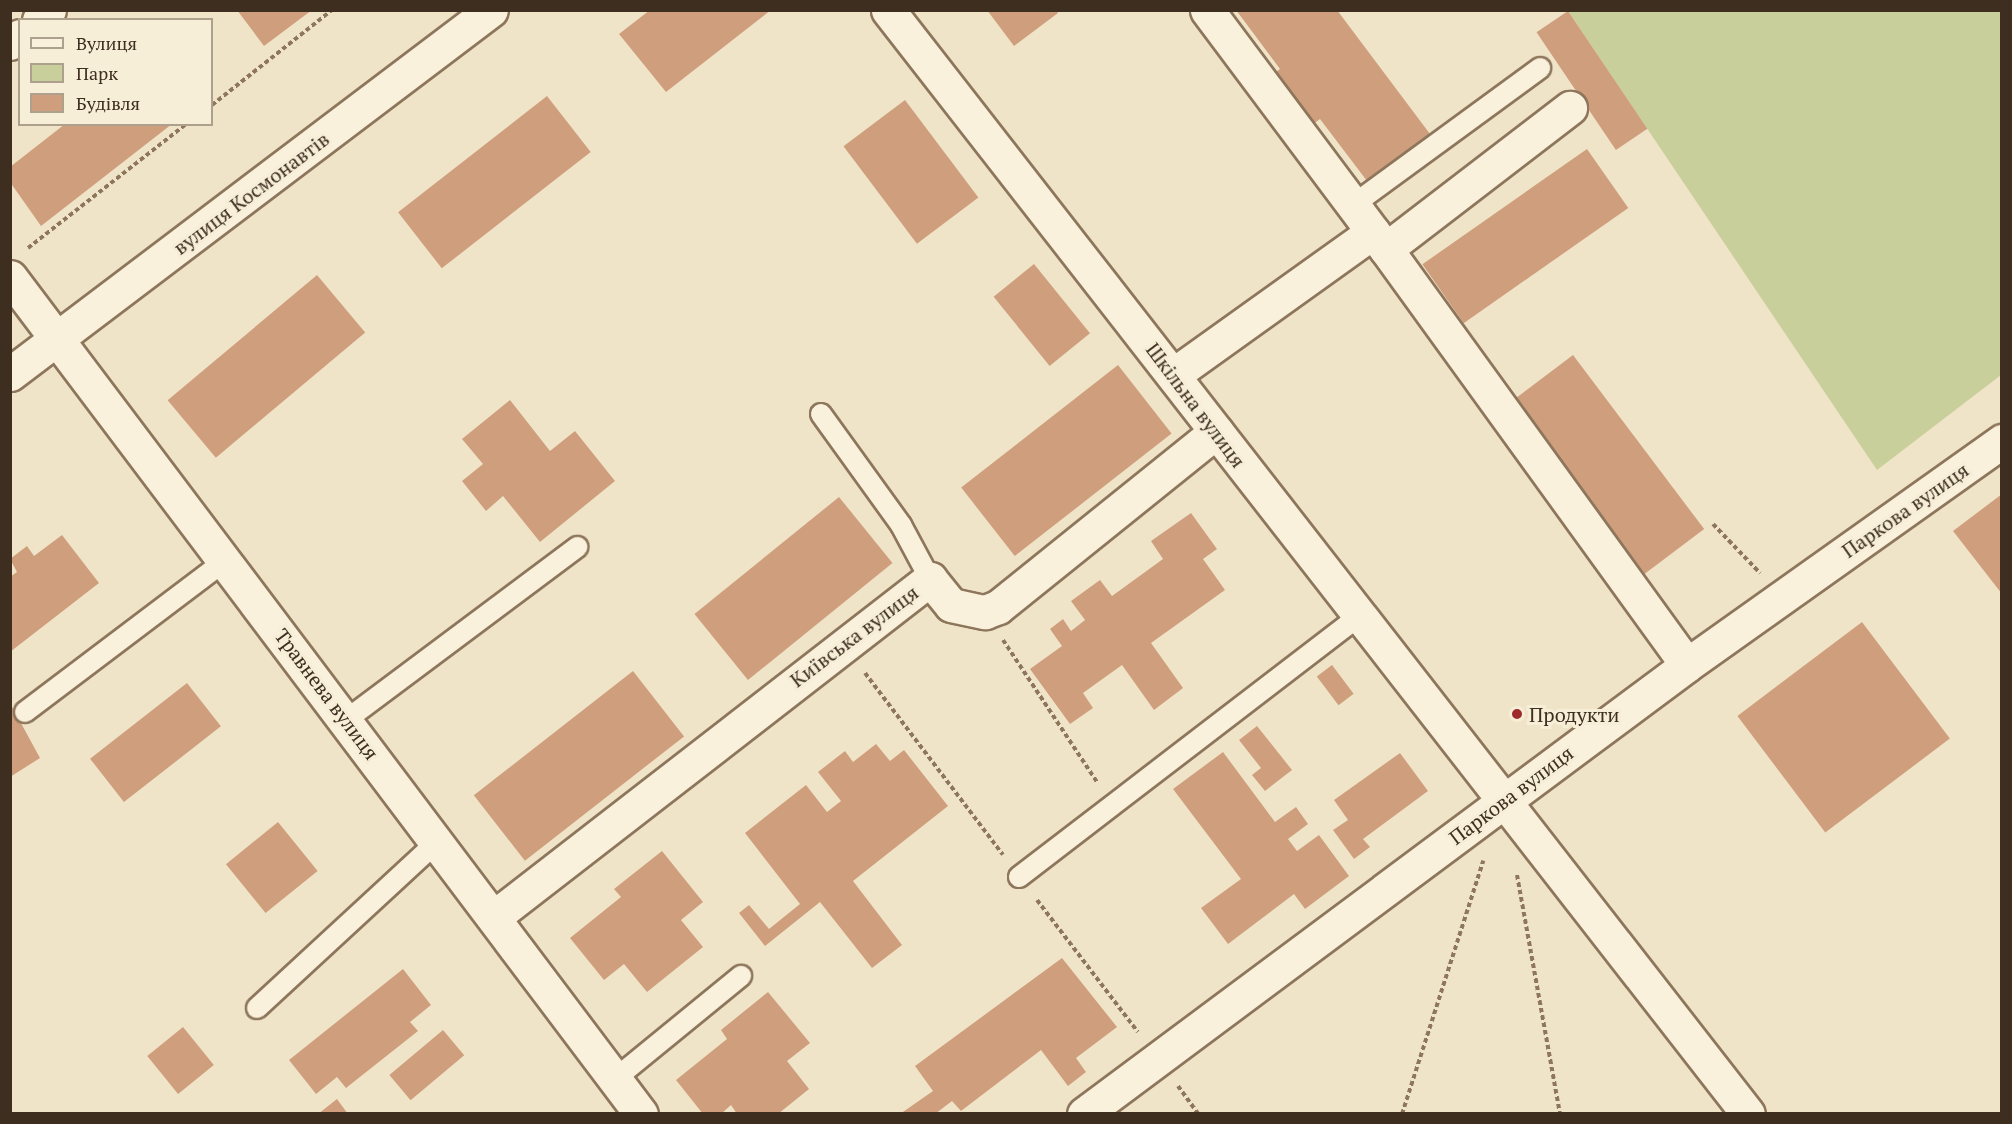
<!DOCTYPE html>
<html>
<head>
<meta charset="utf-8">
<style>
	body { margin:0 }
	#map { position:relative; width:2012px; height:1124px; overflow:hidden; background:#f0e4c8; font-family:"PT Serif",serif }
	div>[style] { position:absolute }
	.green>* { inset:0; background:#c9cf9b }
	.building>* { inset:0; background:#cf9f7d; transform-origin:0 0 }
	.path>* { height:4px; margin-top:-2px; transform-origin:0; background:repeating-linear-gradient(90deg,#8d765c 0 4.5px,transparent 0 7.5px) }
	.roads { filter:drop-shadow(2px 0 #8d765c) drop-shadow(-2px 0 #8d765c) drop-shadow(0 2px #8d765c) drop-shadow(0 -2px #8d765c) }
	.service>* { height:20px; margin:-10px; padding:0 10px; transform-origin:10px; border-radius:10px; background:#faf1dc }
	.minor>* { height:33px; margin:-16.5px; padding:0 16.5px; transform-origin:16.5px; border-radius:16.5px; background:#faf1dc }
	.dots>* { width:16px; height:16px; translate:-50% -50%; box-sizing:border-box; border:3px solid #f7eed8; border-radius:50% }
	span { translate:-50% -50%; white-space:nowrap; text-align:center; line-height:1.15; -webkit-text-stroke:6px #f7eed8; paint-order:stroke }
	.street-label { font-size:20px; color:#3d2e20 }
	.poi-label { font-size:20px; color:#3d2e20 }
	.left { translate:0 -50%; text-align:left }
	.frame { position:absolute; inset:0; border:12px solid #3d2e20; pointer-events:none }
	.legend { position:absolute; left:18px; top:18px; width:195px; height:108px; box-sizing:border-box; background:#f7eed8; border:2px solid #ada18e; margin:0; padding:8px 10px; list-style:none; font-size:18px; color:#3d2e20 }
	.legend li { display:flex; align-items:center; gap:12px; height:30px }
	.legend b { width:30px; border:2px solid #ada18e }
</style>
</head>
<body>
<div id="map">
	<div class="green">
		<div style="clip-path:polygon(1568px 11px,2001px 11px,2001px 375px,1877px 470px)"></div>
	</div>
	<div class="building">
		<div style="clip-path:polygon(237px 10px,312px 10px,264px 46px)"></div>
		<div style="clip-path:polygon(650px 10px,771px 10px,666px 92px,619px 34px)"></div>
		<div style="clip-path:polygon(987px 10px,1056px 10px,1058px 13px,1014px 46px)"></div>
		<div style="clip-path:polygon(1236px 10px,1337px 10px,1430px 134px,1367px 181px,1320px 119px,1308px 128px,1269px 77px,1280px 69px)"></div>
		<div style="left:1568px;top:11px;width:142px;height:38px;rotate:56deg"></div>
		<div style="left:547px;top:96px;width:71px;height:189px;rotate:52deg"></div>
		<div style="left:905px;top:100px;width:122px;height:77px;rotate:53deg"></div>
		<div style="clip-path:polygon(65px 124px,172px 124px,41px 226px,10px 182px,10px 167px)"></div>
		<div style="left:1587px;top:149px;width:72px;height:201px;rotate:55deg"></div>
		<div style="left:1034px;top:264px;width:89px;height:52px;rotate:51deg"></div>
		<div style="left:317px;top:275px;width:75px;height:195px;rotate:50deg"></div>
		<div style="left:1573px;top:355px;width:218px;height:86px;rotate:53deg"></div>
		<div style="left:1118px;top:365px;width:87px;height:199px;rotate:52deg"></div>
		<div style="clip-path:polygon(510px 400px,550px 451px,575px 431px,615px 481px,540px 542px,503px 496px,486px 511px,462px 481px,483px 464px,462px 439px)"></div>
		<div style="clip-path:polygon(2002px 494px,2002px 594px,1953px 531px)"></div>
		<div style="left:839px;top:497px;width:85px;height:186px;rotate:51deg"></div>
		<div style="clip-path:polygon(1191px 513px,1217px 549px,1203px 559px,1225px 590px,1151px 643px,1183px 688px,1154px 710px,1122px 665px,1083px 693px,1093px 708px,1070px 724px,1030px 669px,1062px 646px,1050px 629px,1063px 619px,1071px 631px,1085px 620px,1071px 601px,1100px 580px,1112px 596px,1163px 559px,1151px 541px)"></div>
		<div style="clip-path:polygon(62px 535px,99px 583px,10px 652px,10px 577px,17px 572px,10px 559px,27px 546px,34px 556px)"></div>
		<div style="left:1862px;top:622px;width:146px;height:156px;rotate:53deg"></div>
		<div style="left:1332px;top:665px;width:36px;height:19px;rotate:53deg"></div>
		<div style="left:633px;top:671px;width:83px;height:202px;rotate:52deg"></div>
		<div style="left:187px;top:683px;width:55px;height:123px;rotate:52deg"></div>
		<div style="clip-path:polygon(10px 703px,40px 758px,10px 777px)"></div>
		<div style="clip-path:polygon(1257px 726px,1292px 770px,1265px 791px,1252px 775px,1261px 768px,1239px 740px)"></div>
		<div style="clip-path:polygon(876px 744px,890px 761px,904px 750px,948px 806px,853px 881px,902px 945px,872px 968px,820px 902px,765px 946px,739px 913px,749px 905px,769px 929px,800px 904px,745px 833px,806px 785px,827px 812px,841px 801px,818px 772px,845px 751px,853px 762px)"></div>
		<div style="clip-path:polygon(1223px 752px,1275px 822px,1296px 807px,1308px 824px,1288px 839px,1297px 851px,1319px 835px,1349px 876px,1305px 909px,1294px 894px,1228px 944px,1201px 908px,1241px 879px,1173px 789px)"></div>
		<div style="clip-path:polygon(1400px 753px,1428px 791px,1363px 839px,1370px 847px,1354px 859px,1333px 830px,1348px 820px,1334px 800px)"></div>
		<div style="left:278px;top:822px;width:63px;height:67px;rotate:51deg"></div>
		<div style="clip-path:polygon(662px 851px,703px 902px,681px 920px,703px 947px,647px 992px,624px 964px,604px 980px,570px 938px,621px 897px,614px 889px)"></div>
		<div style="clip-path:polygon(1062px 958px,1117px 1027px,1076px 1058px,1086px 1072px,1068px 1086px,1041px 1050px,961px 1111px,952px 1101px,935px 1114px,900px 1114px,933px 1091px,915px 1066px)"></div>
		<div style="clip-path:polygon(403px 969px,431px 1005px,410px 1022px,418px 1031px,346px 1088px,337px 1077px,316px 1094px,289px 1060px)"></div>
		<div style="clip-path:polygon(768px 992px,810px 1043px,787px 1061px,809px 1089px,778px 1114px,737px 1114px,731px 1105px,721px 1114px,703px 1114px,676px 1080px,727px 1039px,721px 1030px)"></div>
		<div style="left:183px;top:1027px;width:49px;height:46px;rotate:51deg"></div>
		<div style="left:443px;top:1030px;width:33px;height:70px;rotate:50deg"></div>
		<div style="clip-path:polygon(337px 1099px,348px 1114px,318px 1114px)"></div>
	</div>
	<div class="path">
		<div style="left:212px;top:105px;width:153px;rotate:-38.4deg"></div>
		<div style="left:28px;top:248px;width:201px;rotate:-38.1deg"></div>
		<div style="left:1713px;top:524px;width:68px;rotate:46.2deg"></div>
		<div style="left:1003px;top:640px;width:170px;rotate:56.5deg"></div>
		<div style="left:865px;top:673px;width:228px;rotate:52.8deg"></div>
		<div style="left:1517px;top:875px;width:243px;rotate:79.8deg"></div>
		<div style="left:1037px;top:900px;width:166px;rotate:52.6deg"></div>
		<div style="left:1178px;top:1086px;width:34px;rotate:54deg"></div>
		<div style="left:1402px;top:1114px;width:266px;rotate:-72.2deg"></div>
	</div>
	<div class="roads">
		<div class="service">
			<div style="left:1353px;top:205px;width:232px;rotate:-36.2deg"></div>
			<div style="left:821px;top:414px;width:137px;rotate:54.2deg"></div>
			<div style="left:901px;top:525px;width:61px;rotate:61.8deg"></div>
			<div style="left:25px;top:712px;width:252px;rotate:-37.1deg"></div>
			<div style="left:346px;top:720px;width:289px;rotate:-36.8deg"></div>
			<div style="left:1019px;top:877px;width:429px;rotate:-37.5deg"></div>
			<div style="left:257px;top:1008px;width:246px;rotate:-42.7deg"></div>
			<div style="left:615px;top:1079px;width:163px;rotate:-39.3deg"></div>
		</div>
		<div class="minor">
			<div style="left:888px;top:10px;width:1399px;rotate:52.08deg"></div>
			<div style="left:1207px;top:10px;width:299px;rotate:53.2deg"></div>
			<div style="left:1386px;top:249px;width:232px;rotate:-37.5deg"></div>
			<div style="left:39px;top:20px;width:14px;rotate:-45deg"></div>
			<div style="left:10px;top:43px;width:12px;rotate:-35deg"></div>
			<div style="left:1386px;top:249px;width:513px;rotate:54.11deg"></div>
			<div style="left:10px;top:277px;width:1048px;rotate:52.99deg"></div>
			<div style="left:10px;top:374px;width:603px;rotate:-37.12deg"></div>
			<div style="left:1173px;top:375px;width:246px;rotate:-35.6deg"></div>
			<div style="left:494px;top:917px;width:552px;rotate:-37.78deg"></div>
			<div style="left:930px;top:579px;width:33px;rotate:51deg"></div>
			<div style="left:951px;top:605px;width:35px;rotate:12deg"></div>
			<div style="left:985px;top:612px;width:14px;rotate:-21deg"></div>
			<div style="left:998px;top:607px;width:280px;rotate:-38.8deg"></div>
			<div style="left:1084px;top:1114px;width:752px;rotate:-36.67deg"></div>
			<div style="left:1687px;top:665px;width:387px;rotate:-35.4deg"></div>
		</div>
	</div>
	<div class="dots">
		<div style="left:1517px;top:714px;background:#9e2a2b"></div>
	</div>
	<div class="street-label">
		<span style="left:251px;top:193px;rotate:-37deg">вулиця Космонавтів</span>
		<span style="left:1196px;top:405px;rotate:53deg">Шкільна вулиця</span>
		<span style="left:1905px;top:510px;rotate:-35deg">Паркова вулиця</span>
		<span style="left:854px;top:636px;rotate:-37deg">Київська вулиця</span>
		<span style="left:327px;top:694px;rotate:53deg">Травнева вулиця</span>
		<span style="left:1511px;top:795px;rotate:-37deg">Паркова вулиця</span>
	</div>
	<div class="poi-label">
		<span class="left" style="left:1529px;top:714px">Продукти</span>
	</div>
	<div class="frame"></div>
	<ul class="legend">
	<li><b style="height:8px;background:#faf1dc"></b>Вулиця</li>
	<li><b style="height:16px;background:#c9cf9b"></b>Парк</li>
	<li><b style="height:16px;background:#cf9f7d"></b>Будівля</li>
	</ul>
</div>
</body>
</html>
